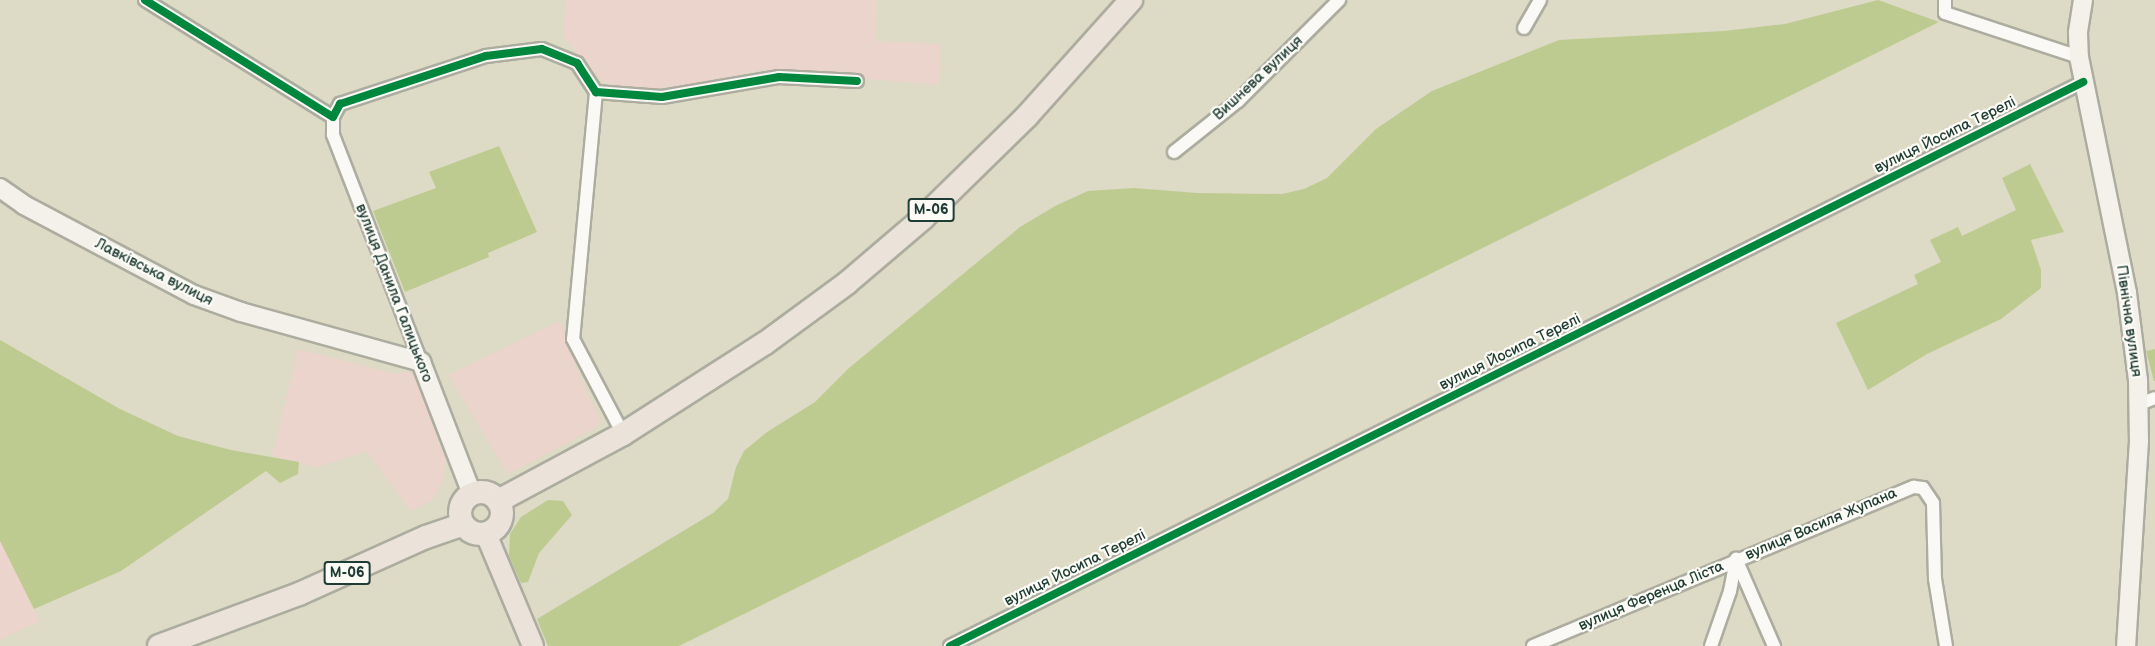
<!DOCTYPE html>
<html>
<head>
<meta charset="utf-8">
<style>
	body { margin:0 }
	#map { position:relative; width:2155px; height:646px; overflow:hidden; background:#dddac6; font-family:"Balsamiq Sans",sans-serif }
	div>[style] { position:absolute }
	.built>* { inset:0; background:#ebd4cb }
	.green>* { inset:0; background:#becb90 }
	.roads { filter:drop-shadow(2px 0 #acac9f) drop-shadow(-2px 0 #acac9f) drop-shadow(0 2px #acac9f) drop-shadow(0 -2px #acac9f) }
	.street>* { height:12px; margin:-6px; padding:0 6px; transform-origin:6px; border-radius:6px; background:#faf9f6 }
	.secondary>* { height:18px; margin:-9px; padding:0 9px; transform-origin:9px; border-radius:9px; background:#f4f1eb }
	.primary>* { height:20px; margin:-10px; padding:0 10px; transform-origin:10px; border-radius:10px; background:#ebe3da }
	.highway>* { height:22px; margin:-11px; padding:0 11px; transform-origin:11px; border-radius:11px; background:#ebe3da }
	.highway>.ring { margin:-11px; padding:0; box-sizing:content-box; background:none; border:22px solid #ebe3da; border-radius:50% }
	.cycleway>* { height:8px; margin:-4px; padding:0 4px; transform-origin:4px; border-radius:4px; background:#00873e }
	span { translate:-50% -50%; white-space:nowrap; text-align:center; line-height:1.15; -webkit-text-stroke:4.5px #fdfcf7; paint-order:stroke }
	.shield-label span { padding:2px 4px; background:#fdfcf7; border:2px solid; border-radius:4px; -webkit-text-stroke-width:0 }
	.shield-label { font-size:14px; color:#1f3d34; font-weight:700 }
	.street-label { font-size:15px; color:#1f3d34 }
</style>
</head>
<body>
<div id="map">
	<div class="built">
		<div style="clip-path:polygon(566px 0,878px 0,876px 41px,941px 44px,940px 85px,759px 70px,713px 83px,661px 92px,615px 87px,597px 77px,563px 36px)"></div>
		<div style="clip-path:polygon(560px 321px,580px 359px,574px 363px,600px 421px,597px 427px,508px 474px,448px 375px)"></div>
		<div style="clip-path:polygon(298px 349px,396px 374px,414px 370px,447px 458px,443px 482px,431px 501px,411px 511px,367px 452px,316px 467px,272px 456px)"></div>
		<div style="clip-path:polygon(0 540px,40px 621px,0 640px)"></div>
	</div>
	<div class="green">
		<div style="clip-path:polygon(1878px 0,1939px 22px,679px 646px,548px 646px,537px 619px,713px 513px,728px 499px,736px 467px,744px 451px,767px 432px,815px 402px,849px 368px,1020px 227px,1057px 205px,1088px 191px,1134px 188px,1197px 193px,1282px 194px,1304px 189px,1327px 178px,1376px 129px,1432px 91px,1559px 40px,1724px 31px,1785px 24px)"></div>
		<div style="clip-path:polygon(499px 146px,537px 232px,488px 253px,489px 257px,405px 292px,373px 211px,436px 188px,429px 172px)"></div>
		<div style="clip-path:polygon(2030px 164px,2064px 232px,2031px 240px,2041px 270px,2041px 288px,2001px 319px,1927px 354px,1868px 390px,1836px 323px,1918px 284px,1914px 275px,1941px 262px,1930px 240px,1958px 227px,1962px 236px,2016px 210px,2002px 178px)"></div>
		<div style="clip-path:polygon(0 340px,120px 409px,178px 436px,231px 450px,299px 462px,298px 474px,280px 483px,266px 471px,121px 571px,34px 609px,0 541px)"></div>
		<div style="clip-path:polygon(2155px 349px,2155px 381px,2154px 381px,2146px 351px)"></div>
		<div style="clip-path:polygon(548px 500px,563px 501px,572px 515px,539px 553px,528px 582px,521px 583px,509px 556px,510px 534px,521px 517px)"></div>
	</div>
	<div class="roads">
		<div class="street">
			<div style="left:145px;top:0;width:221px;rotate:31.9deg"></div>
			<div style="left:333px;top:117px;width:15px;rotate:-62deg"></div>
			<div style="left:340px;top:104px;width:154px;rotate:-18.2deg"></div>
			<div style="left:486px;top:56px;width:56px;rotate:-7.1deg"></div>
			<div style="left:542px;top:49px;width:38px;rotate:22deg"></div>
			<div style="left:577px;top:63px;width:35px;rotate:57deg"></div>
			<div style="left:596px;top:92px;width:66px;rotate:4.3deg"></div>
			<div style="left:662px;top:97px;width:119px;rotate:-9.7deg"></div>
			<div style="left:779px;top:77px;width:78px;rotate:2.9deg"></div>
			<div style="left:1945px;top:0;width:13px;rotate:90deg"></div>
			<div style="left:1945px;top:13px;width:141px;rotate:18.2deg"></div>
			<div style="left:1524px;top:28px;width:32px;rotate:-60deg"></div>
			<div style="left:596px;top:92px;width:248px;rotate:95.3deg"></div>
			<div style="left:573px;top:339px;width:107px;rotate:62.2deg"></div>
			<div style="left:333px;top:117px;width:18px;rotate:90deg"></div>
			<div style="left:333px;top:135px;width:243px;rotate:68.8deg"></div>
			<div style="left:1174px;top:152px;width:82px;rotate:-38.6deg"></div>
			<div style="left:1238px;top:101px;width:143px;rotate:-45deg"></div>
			<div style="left:2140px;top:404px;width:16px;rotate:-22deg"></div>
			<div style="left:1736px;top:559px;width:95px;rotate:66.4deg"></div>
			<div style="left:950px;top:646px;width:1266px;rotate:-26.46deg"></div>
			<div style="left:1533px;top:646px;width:413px;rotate:-22.7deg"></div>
			<div style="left:1914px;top:487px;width:9px;rotate:6deg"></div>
			<div style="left:1923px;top:488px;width:18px;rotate:56deg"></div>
			<div style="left:1933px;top:503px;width:76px;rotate:88.5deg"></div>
			<div style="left:1935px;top:579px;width:68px;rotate:80.7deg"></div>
			<div style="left:1711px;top:646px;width:58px;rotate:-70.9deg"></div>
			<div style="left:1730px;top:591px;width:33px;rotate:-79deg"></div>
		</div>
		<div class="secondary">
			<div style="left:2083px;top:0;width:33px;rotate:99deg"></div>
			<div style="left:2078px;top:33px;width:24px;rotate:88deg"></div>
			<div style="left:2079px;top:57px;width:241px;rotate:78.5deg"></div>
			<div style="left:2127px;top:293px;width:88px;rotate:82.8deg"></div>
			<div style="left:2138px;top:380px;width:61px;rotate:89.1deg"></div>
			<div style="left:2139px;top:441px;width:205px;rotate:93.6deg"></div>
			<div style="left:0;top:188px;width:29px;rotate:35deg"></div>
			<div style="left:24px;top:205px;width:192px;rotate:27.9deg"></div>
			<div style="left:194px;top:295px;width:50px;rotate:19.9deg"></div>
			<div style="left:241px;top:312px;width:187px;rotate:15.5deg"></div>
			<div style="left:421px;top:362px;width:142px;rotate:68.9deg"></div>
		</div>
		<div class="primary">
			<div style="left:486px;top:534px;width:121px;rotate:67.2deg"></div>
		</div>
		<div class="highway">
			<div class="ring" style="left:460px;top:492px;width:20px;height:20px"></div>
			<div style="left:498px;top:501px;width:142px;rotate:-28.2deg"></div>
			<div style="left:623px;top:434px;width:167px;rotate:-32.6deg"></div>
			<div style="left:764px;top:344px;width:103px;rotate:-36.3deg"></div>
			<div style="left:847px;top:283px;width:100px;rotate:-40.5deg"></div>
			<div style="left:923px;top:218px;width:146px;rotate:-44.4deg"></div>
			<div style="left:1027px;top:116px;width:156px;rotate:-48.1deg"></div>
			<div style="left:159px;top:646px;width:149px;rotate:-20.4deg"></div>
			<div style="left:299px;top:594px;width:139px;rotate:-24.2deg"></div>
			<div style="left:426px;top:537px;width:39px;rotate:-19deg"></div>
		</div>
	</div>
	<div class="cycleway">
		<div style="left:145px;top:0;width:221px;rotate:31.9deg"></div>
		<div style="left:333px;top:117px;width:15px;rotate:-62deg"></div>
		<div style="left:340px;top:104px;width:154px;rotate:-18.2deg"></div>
		<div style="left:486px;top:56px;width:56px;rotate:-7.1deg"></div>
		<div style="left:542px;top:49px;width:38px;rotate:22deg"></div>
		<div style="left:577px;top:63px;width:35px;rotate:57deg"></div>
		<div style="left:596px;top:92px;width:66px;rotate:4.3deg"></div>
		<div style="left:662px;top:97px;width:119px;rotate:-9.7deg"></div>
		<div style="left:779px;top:77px;width:78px;rotate:2.9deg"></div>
		<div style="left:950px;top:646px;width:1266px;rotate:-26.46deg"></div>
	</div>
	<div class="shield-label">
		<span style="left:931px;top:210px">М-06</span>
		<span style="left:347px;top:573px">М-06</span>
	</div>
	<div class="street-label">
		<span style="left:1258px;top:78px;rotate:-43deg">Вишнева вулиця</span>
		<span style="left:1945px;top:135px;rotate:-26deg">вулиця Йосипа Терелі</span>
		<span style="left:154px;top:272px;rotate:27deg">Лавківська вулиця</span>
		<span style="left:394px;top:293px;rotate:69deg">вулиця Данила Галицького</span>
		<span style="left:2129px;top:321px;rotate:82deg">Північна вулиця</span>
		<span style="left:1510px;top:352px;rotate:-26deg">вулиця Йосипа Терелі</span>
		<span style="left:1821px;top:524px;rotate:-23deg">вулиця Василя Жупана</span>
		<span style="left:1075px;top:568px;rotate:-26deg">вулиця Йосипа Терелі</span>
		<span style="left:1651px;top:596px;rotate:-23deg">вулиця Ференца Ліста</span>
	</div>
</div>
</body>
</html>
